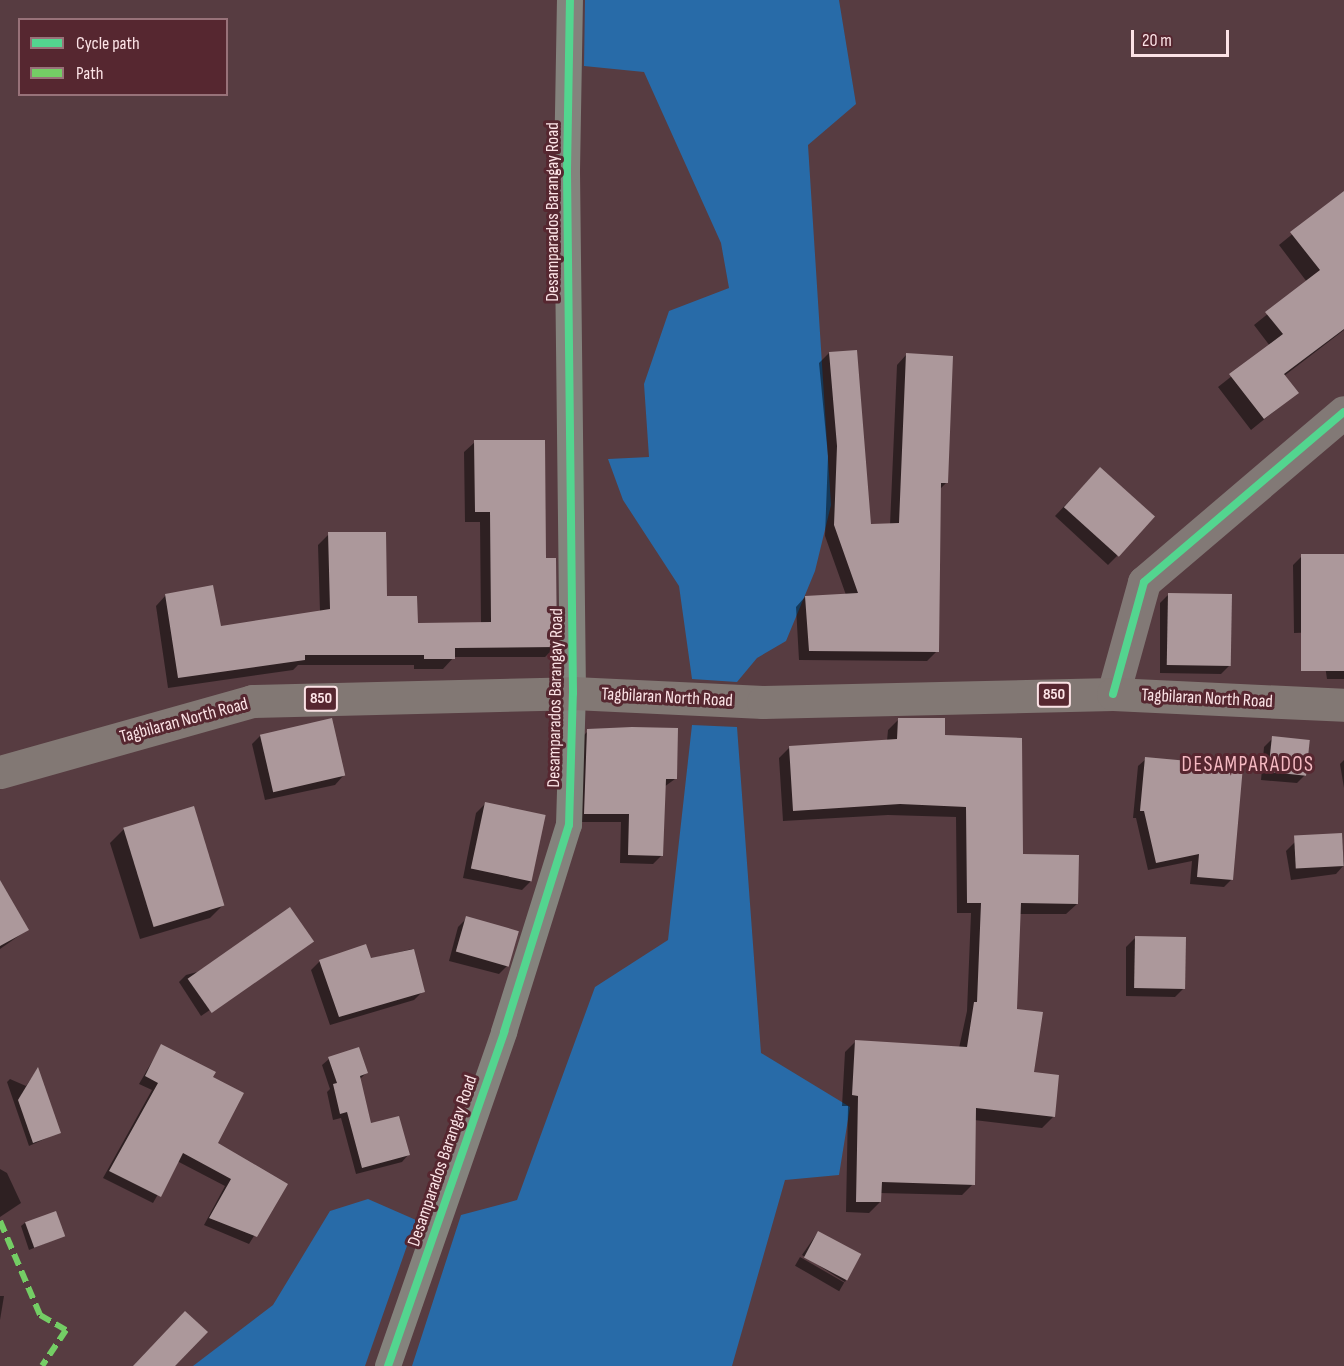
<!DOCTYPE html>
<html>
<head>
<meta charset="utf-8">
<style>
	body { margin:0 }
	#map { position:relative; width:1344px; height:1366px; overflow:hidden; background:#573c41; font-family:"Sofia Sans Condensed",sans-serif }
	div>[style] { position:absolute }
	.water>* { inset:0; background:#286ba8 }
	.shadow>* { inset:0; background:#0007; transform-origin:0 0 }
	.building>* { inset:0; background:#ac989b; transform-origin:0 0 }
	.street>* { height:26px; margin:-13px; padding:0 13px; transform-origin:13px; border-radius:13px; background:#84837d }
	.secondary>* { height:33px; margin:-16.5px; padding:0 16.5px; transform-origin:16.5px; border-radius:16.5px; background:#827976 }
	.primary>* { height:33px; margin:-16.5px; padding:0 16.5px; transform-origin:16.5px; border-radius:16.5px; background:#827874 }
	.quiet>* { height:6px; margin-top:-3px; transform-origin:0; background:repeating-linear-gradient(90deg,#74ce65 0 12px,transparent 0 18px) }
	.cycleway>* { height:8px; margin:-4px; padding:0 4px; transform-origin:4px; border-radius:4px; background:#53d58f }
	span { translate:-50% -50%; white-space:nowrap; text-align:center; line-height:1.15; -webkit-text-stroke:6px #562730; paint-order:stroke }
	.shield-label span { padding:2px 4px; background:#562730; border:2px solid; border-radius:4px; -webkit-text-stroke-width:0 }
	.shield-label { font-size:16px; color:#fce3e6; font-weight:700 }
	.street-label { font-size:18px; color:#fce3e6 }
	.quarter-label { font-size:21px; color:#f6bac3; letter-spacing:1.5px }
	.legend { position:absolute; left:18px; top:18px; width:210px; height:78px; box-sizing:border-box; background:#562730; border:2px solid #987279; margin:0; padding:8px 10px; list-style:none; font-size:18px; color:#fce3e6 }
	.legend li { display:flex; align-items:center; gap:12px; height:30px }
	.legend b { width:30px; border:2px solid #987279 }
	.scale { position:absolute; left:1131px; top:30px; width:98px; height:27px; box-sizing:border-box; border:3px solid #fce3e6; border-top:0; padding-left:8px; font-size:18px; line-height:21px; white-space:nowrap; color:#fce3e6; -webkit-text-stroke:4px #562730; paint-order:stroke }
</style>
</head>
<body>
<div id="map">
	<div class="water">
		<div style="clip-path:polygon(585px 0,839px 0,856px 104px,808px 145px,831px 505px,815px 571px,786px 641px,757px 658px,737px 682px,692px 679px,679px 586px,623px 500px,608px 459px,649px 457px,644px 384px,669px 311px,729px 288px,721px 243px,644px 72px,584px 66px)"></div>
		<div style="clip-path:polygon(692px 725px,737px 727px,761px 1053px,850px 1107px,839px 1175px,785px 1180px,732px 1366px,412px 1366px,461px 1215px,517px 1200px,595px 987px,668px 940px)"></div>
		<div style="clip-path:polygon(368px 1199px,416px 1220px,365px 1366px,193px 1366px,273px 1305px,330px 1211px)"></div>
	</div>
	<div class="shadow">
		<div style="clip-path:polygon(1344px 192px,1344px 330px,1284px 376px,1297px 393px,1251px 430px,1218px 387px,1270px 346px,1254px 325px,1307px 282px,1279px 245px)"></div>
		<div style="clip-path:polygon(829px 353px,870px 525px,890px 525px,897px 365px,906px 355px,946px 483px,940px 489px,937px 651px,927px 661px,799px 660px,796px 607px,805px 597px,846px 595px,825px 536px,828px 456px,819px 363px)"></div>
		<div style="clip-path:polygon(475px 442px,544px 560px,556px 646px,545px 657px,454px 657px,443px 669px,414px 669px,414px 665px,298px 665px,293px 670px,168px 688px,156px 606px,166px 595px,220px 628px,320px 612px,318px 545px,329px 534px,386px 597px,416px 625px,481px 624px,480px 522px,465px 522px,464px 452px)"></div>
		<div style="clip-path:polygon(1091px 478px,1117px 556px,1108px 565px,1055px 516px)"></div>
		<div style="clip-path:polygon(1302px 556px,1344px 556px,1344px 679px,1327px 679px,1320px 632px,1294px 633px,1293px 565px)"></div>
		<div style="clip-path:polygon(1169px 594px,1230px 665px,1221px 674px,1160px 673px,1160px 603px)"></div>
		<div style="clip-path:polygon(899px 719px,943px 736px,1021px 856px,1077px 904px,1066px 914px,1019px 914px,1016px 1010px,1032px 1074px,1053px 1117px,1042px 1128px,974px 1120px,973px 1184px,962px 1195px,880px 1193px,880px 1202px,869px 1213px,846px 1212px,848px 1106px,842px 1106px,845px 1052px,856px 1041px,959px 1048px,967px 1011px,971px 913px,957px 913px,956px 817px,888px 815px,783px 821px,779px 758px,790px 747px,887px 741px,888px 730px)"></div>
		<div style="clip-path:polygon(588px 731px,675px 779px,664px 787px,662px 855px,653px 864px,620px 863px,621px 822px,576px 822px,579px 740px)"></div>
		<div style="clip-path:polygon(261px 735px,343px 776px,335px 785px,265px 800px,252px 744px)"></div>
		<div style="clip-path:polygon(1273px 738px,1306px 774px,1297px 783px,1261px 780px,1264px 747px)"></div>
		<div style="clip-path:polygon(1146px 759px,1232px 879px,1224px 887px,1190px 884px,1192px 861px,1148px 870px,1136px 818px,1133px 818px,1138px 766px)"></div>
		<div style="clip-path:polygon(1344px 760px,1344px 788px,1340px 764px)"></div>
		<div style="clip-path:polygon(485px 804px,531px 881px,522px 890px,463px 878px,476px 813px)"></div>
		<div style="clip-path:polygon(124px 829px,223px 905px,210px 918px,140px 939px,110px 843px)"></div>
		<div style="clip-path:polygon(1341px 835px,1344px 865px,1336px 874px,1291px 880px,1286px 851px,1295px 842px)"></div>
		<div style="clip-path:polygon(0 892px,27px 930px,0 949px)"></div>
		<div style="clip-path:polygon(467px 918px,508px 965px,499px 974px,449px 961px,458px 927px)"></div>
		<div style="clip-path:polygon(1135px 938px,1184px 988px,1175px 997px,1126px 996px,1126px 947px)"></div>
		<div style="clip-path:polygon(312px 941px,201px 1016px,179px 982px,186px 975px)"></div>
		<div style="clip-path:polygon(412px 949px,423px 991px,414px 1000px,330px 1025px,311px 970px,320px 961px,370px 959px)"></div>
		<div style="clip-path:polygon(161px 1046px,216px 1143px,286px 1185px,249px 1244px,204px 1225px,225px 1186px,177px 1161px,153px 1203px,103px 1178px,152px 1090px,139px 1084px)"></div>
		<div style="clip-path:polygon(329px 1059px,366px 1073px,359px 1080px,370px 1125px,408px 1155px,402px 1162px,356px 1174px,341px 1118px,333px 1120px,327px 1092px,330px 1089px,322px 1065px)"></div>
		<div style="clip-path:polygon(37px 1070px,60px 1132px,29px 1146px,7px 1082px,10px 1079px,26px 1086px)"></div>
		<div style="clip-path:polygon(0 1169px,7px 1173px,21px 1203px,0 1217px)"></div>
		<div style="clip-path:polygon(26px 1222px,63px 1236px,29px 1250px,21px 1226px)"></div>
		<div style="clip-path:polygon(818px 1232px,859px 1255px,845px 1282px,802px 1255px)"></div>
		<div style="left:800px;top:1257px;width:51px;height:10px;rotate:30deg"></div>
		<div style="clip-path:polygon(0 1296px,4px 1296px,0 1320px)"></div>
	</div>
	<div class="building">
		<div style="clip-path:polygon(1344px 191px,1344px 329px,1284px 374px,1299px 393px,1264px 419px,1229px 374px,1283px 334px,1265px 312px,1320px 270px,1290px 232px)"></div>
		<div style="clip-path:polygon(857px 350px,871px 524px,899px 523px,906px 353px,953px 356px,948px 483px,941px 483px,939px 652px,809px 651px,805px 596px,858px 593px,834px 525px,837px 446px,829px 352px)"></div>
		<div style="clip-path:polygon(474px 440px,545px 440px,546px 558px,556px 558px,557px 647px,455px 648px,455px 659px,424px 659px,424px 655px,305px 655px,305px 660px,178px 678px,165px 594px,213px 585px,221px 626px,330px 609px,328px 532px,386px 532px,387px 596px,417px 596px,418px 623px,491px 622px,490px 512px,475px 512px)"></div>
		<div style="left:1100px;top:467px;width:74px;height:54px;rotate:42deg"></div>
		<div style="left:1344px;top:554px;width:117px;height:43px;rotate:90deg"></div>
		<div style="left:1168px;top:593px;width:64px;height:72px;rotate:1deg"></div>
		<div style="left:332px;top:718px;width:59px;height:74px;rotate:77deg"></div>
		<div style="clip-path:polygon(898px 718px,945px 718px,945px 735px,1022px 738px,1023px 854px,1079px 855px,1078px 904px,1021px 903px,1017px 1009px,1043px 1012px,1034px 1072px,1059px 1075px,1055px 1117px,976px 1108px,975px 1185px,882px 1182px,881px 1202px,856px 1202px,858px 1096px,852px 1095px,855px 1040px,967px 1047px,974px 1002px,977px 1002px,981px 903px,967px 903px,966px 807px,900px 804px,793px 811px,789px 746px,897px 739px)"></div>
		<div style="clip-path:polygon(632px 727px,678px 728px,677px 779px,666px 779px,663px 856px,628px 855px,629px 814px,584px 814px,587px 729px)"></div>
		<div style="left:1272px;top:736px;width:38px;height:36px;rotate:6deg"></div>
		<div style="clip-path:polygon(1145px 757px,1243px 766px,1233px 880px,1197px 877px,1199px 854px,1156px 863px,1144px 811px,1140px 811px)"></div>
		<div style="left:485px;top:802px;width:62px;height:68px;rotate:12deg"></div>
		<div style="left:194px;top:806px;width:104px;height:74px;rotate:73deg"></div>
		<div style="left:1342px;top:833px;width:33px;height:48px;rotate:87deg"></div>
		<div style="clip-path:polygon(0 880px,29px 930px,0 946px)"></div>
		<div style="left:290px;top:907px;width:42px;height:125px;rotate:55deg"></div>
		<div style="left:466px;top:916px;width:55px;height:37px;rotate:16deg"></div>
		<div style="left:1135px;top:936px;width:51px;height:52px;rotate:1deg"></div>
		<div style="clip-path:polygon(366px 944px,371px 958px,414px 949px,425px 992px,339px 1017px,319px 960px)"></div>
		<div style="clip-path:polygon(161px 1044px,216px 1072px,213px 1077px,244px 1093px,218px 1143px,288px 1184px,257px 1237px,209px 1218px,231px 1179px,183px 1153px,161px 1197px,109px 1171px,158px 1083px,145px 1076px)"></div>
		<div style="clip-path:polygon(359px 1047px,368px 1073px,360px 1076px,371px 1123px,399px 1116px,410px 1155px,362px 1168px,347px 1112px,340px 1114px,333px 1084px,337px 1083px,328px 1057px)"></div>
		<div style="clip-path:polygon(38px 1067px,61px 1133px,33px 1143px,18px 1100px)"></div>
		<div style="left:56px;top:1211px;width:27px;height:33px;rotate:70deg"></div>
		<div style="left:818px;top:1231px;width:49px;height:30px;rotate:28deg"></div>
		<div style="clip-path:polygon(185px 1311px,208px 1332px,175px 1366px,133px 1366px)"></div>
	</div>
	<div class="street">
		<div style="left:388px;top:1366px;width:354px;rotate:-70.8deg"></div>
		<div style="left:504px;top:1032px;width:217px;rotate:-72.6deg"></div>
		<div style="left:569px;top:825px;width:132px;rotate:-88.3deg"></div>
		<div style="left:573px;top:693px;width:523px;rotate:-90.66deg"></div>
		<div style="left:567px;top:170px;width:170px;rotate:-89deg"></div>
	</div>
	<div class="secondary">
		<div style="left:1113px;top:694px;width:116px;rotate:-74.5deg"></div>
		<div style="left:1144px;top:582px;width:262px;rotate:-40.4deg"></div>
	</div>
	<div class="primary">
		<div style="left:0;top:772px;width:262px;rotate:-15.7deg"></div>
		<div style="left:252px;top:701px;width:321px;rotate:-1.4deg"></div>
		<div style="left:573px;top:693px;width:190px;rotate:2.7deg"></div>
		<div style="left:763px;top:702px;width:350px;rotate:-1.3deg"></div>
		<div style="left:1113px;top:694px;width:231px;rotate:2.7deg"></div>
	</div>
	<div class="quiet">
		<div style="left:0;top:1221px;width:102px;rotate:66.9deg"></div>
		<div style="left:40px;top:1315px;width:30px;rotate:30deg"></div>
		<div style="left:66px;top:1330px;width:43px;rotate:123.7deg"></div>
	</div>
	<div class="cycleway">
		<div style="left:1113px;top:694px;width:116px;rotate:-74.5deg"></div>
		<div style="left:1144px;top:582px;width:262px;rotate:-40.4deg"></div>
		<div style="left:388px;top:1366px;width:354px;rotate:-70.8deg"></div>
		<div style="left:504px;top:1032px;width:217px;rotate:-72.6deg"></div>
		<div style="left:569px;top:825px;width:132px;rotate:-88.3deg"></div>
		<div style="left:573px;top:693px;width:523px;rotate:-90.66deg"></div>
		<div style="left:567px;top:170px;width:170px;rotate:-89deg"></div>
	</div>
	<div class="shield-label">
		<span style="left:1054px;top:695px">850</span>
		<span style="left:321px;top:699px">850</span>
	</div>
	<div class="street-label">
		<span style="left:553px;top:212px;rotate:-90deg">Desamparados Barangay Road</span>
		<span style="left:556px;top:698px;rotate:-89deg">Desamparados Barangay Road</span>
		<span style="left:667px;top:698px;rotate:3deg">Tagbilaran North Road</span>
		<span style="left:1207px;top:699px;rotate:3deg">Tagbilaran North Road</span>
		<span style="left:184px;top:721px;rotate:-15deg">Tagbilaran North Road</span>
		<span style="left:443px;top:1161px;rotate:-71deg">Desamparados Barangay Road</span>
	</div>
	<div class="quarter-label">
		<span style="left:1248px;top:765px">DESAMPARADOS</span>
	</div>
	<ul class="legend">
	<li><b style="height:8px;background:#53d58f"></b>Cycle path</li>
	<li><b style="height:8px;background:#74ce65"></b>Path</li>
	</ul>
	<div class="scale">20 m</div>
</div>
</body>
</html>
